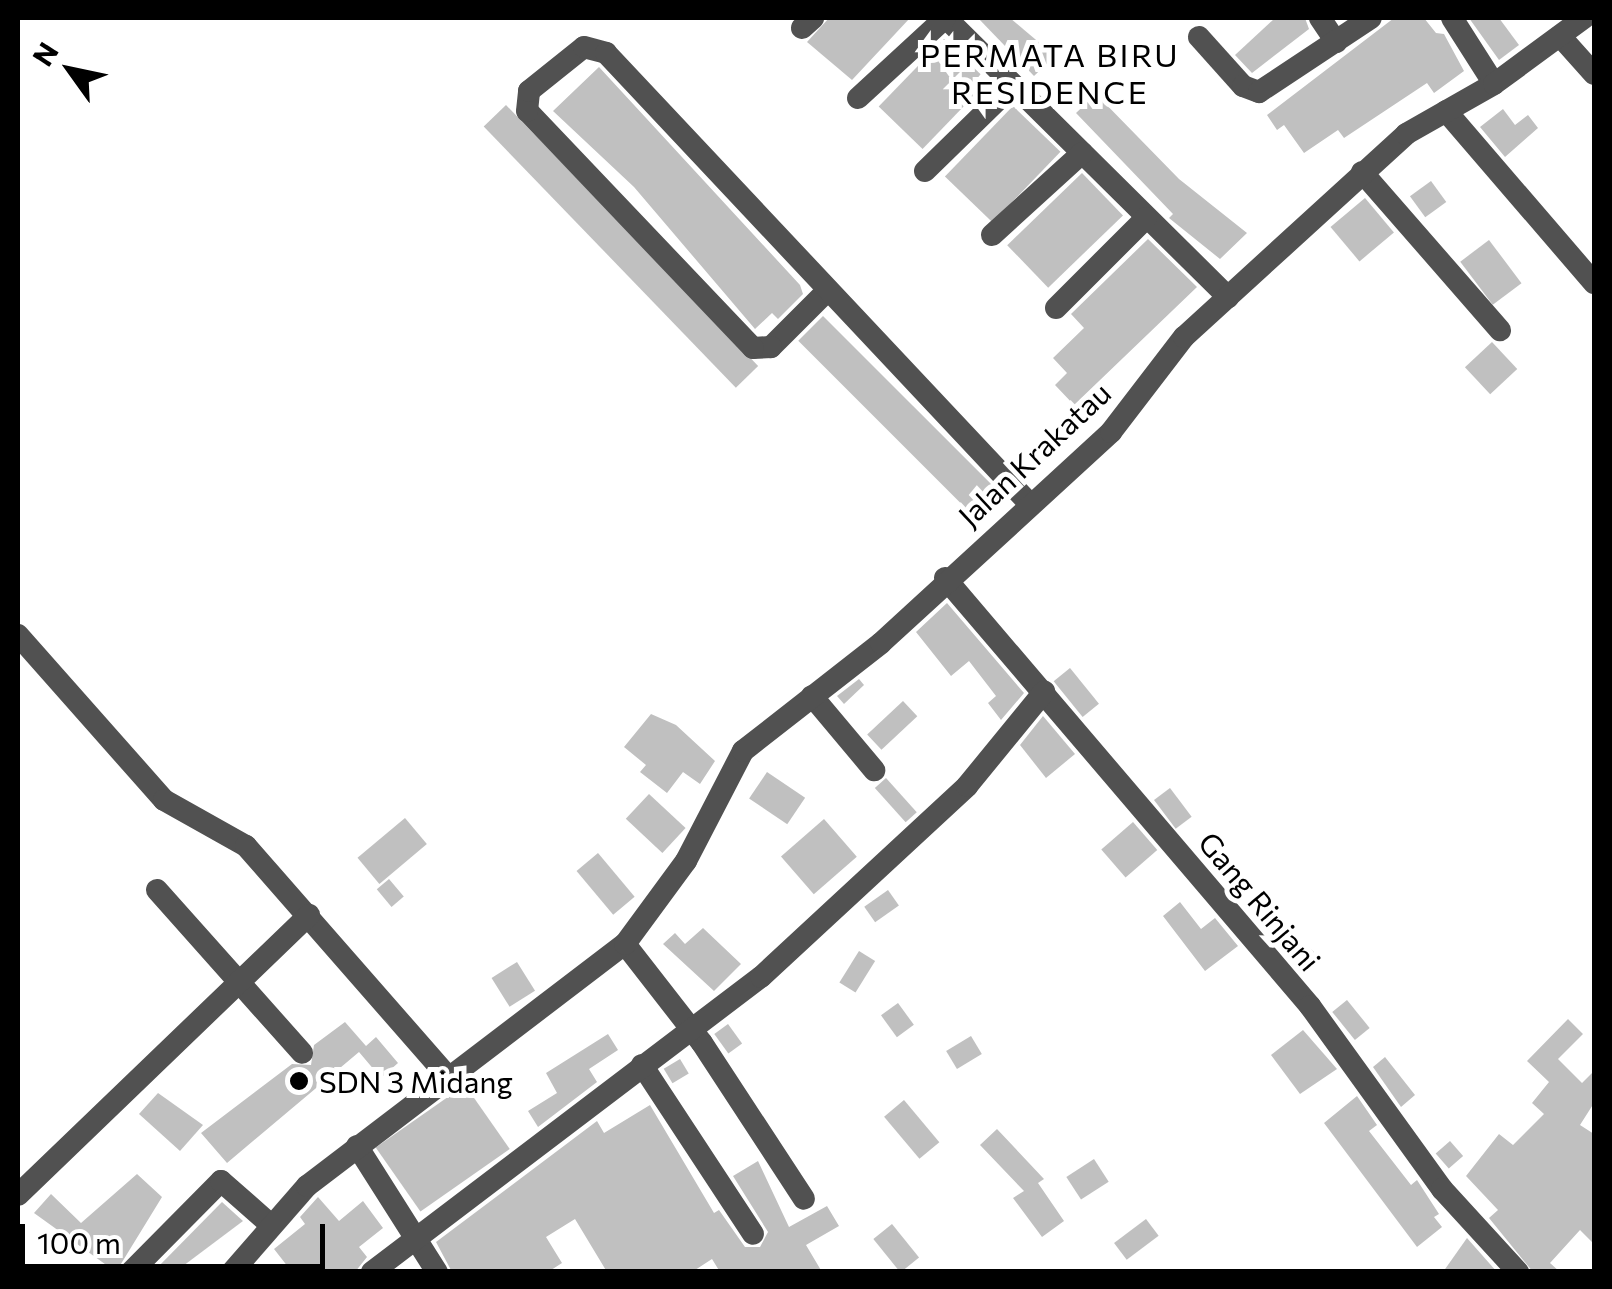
<!DOCTYPE html>
<html>
<head>
<meta charset="utf-8">
<style>
	body { margin:0 }
	#map { position:relative; width:1612px; height:1289px; overflow:hidden; background:#fff; font-family:Commissioner,sans-serif }
	div>[style] { position:absolute }
	.building>* { inset:0; background:#c0c0c0; transform-origin:0 0 }
	.minor>* { height:22px; margin:-11px; padding:0 11px; transform-origin:11px; border-radius:11px; background:#515151 }
	.dots>* { width:28px; height:28px; translate:-50% -50%; box-sizing:border-box; border:5px solid #fff; border-radius:50% }
	span { translate:-50% -50%; white-space:nowrap; text-align:center; line-height:1.15; -webkit-text-stroke:10px #fff; paint-order:stroke }
	.street-label { font-size:30px; color:#000 }
	.poi-label { font-size:30px; color:#000 }
	.left { translate:0 -50%; text-align:left }
	.neighbourhood-label { font-size:32px; color:#000; letter-spacing:2.5px }
	.frame { position:absolute; inset:0; border:20px solid #000; pointer-events:none }
	.north { position:absolute; left:20px; top:20px; width:100px; height:100px; -webkit-text-stroke:8px #fff; paint-order:stroke; rotate:303deg; font-size:28px; font-weight:700; line-height:40px; text-align:center; color:#000 }
	.north::after { content:''; display:block; margin:auto; width:35px; height:45px; background:#000; clip-path:polygon(50% 0,100% 100%,50% 72%,0 100%) }
	.scale { position:absolute; left:20px; top:1224px; width:305px; height:45px; box-sizing:border-box; border:5px solid #000; border-top:0; padding-left:12px; font-size:30px; line-height:35px; white-space:nowrap; color:#000; -webkit-text-stroke:8px #fff; paint-order:stroke }
</style>
</head>
<body>
<div id="map">
	<div class="building">
		<div style="clip-path:polygon(829px 18px,910px 18px,852px 80px,807px 42px)"></div>
		<div style="clip-path:polygon(978px 18px,1010px 18px,1055px 56px,1034px 76px)"></div>
		<div style="clip-path:polygon(1275px 18px,1305px 18px,1309px 29px,1252px 73px,1235px 55px)"></div>
		<div style="clip-path:polygon(1394px 18px,1424px 18px,1436px 33px,1444px 34px,1464px 71px,1434px 93px,1427px 83px,1344px 138px,1338px 130px,1304px 153px,1284px 125px,1277px 130px,1267px 115px)"></div>
		<div style="clip-path:polygon(1469px 18px,1499px 18px,1519px 45px,1499px 60px)"></div>
		<div style="left:944px;top:39px;width:61px;height:94px;rotate:44deg"></div>
		<div style="clip-path:polygon(599px 67px,800px 285px,803px 294px,778px 319px,772px 313px,755px 329px,634px 187px,553px 111px)"></div>
		<div style="clip-path:polygon(1096px 94px,1179px 179px,1247px 233px,1220px 259px,1169px 218px,1173px 214px,1076px 113px)"></div>
		<div style="left:506px;top:105px;width:363px;height:31px;rotate:46deg"></div>
		<div style="left:1013px;top:106px;width:66px;height:98px;rotate:44deg"></div>
		<div style="clip-path:polygon(1503px 109px,1515px 125px,1528px 115px,1538px 128px,1505px 157px,1480px 127px)"></div>
		<div style="left:1082px;top:173px;width:59px;height:104px;rotate:46deg"></div>
		<div style="left:1431px;top:181px;width:26px;height:26px;rotate:54deg"></div>
		<div style="left:1365px;top:198px;width:45px;height:45px;rotate:50deg"></div>
		<div style="clip-path:polygon(1148px 239px,1197px 287px,1074px 405px,1055px 385px,1067px 373px,1053px 358px,1084px 328px,1071px 314px)"></div>
		<div style="left:1489px;top:240px;width:54px;height:36px;rotate:53deg"></div>
		<div style="left:823px;top:316px;width:243px;height:35px;rotate:45deg"></div>
		<div style="left:1492px;top:342px;width:37px;height:37px;rotate:47deg"></div>
		<div style="clip-path:polygon(947px 603px,1024px 693px,1001px 720px,988px 703px,996px 696px,969px 661px,951px 676px,916px 632px)"></div>
		<div style="left:1070px;top:668px;width:46px;height:21px;rotate:51deg"></div>
		<div style="clip-path:polygon(859px 679px,864px 685px,844px 704px,837px 696px)"></div>
		<div style="left:903px;top:701px;width:21px;height:49px;rotate:47deg"></div>
		<div style="clip-path:polygon(651px 714px,676px 725px,715px 761px,700px 784px,683px 772px,667px 793px,640px 772px,646px 765px,624px 747px)"></div>
		<div style="clip-path:polygon(1043px 716px,1075px 754px,1046px 778px,1020px 745px)"></div>
		<div style="left:767px;top:772px;width:46px;height:32px;rotate:34deg"></div>
		<div style="left:886px;top:778px;width:46px;height:15px;rotate:48deg"></div>
		<div style="left:1170px;top:788px;width:36px;height:20px;rotate:53deg"></div>
		<div style="left:649px;top:794px;width:50px;height:34px;rotate:43deg"></div>
		<div style="left:405px;top:818px;width:34px;height:62px;rotate:50deg"></div>
		<div style="left:824px;top:819px;width:50px;height:57px;rotate:49deg"></div>
		<div style="left:1133px;top:822px;width:37px;height:42px;rotate:49deg"></div>
		<div style="left:598px;top:853px;width:57px;height:28px;rotate:50deg"></div>
		<div style="left:389px;top:879px;width:23px;height:16px;rotate:50deg"></div>
		<div style="left:888px;top:890px;width:19px;height:29px;rotate:55deg"></div>
		<div style="clip-path:polygon(1180px 902px,1201px 929px,1215px 918px,1238px 946px,1205px 971px,1163px 916px)"></div>
		<div style="clip-path:polygon(1275px 915px,1314px 952px,1296px 966px,1262px 926px)"></div>
		<div style="clip-path:polygon(703px 928px,741px 964px,714px 991px,663px 944px,675px 933px,685px 944px)"></div>
		<div style="left:859px;top:951px;width:19px;height:37px;rotate:32deg"></div>
		<div style="left:517px;top:962px;width:34px;height:30px;rotate:58deg"></div>
		<div style="left:1347px;top:1000px;width:36px;height:19px;rotate:51deg"></div>
		<div style="left:898px;top:1003px;width:27px;height:21px;rotate:54deg"></div>
		<div style="clip-path:polygon(1568px 1019px,1583px 1034px,1558px 1059px,1582px 1083px,1594px 1071px,1594px 1103px,1580px 1125px,1594px 1134px,1594px 1244px,1580px 1230px,1550px 1263px,1560px 1272px,1533px 1272px,1489px 1218px,1498px 1210px,1466px 1176px,1499px 1134px,1513px 1145px,1544px 1114px,1532px 1103px,1549px 1082px,1527px 1061px)"></div>
		<div style="clip-path:polygon(345px 1022px,366px 1046px,376px 1037px,398px 1063px,381px 1078px,359px 1052px,227px 1163px,201px 1133px,292px 1064px,311px 1065px,314px 1045px)"></div>
		<div style="left:728px;top:1024px;width:24px;height:17px;rotate:54deg"></div>
		<div style="clip-path:polygon(1303px 1030px,1337px 1069px,1300px 1094px,1271px 1055px)"></div>
		<div style="clip-path:polygon(608px 1034px,618px 1050px,589px 1069px,597px 1082px,538px 1127px,528px 1111px,557px 1093px,546px 1073px)"></div>
		<div style="left:971px;top:1036px;width:21px;height:29px;rotate:59deg"></div>
		<div style="clip-path:polygon(1385px 1057px,1415px 1095px,1401px 1107px,1373px 1067px)"></div>
		<div style="left:680px;top:1059px;width:17px;height:19px;rotate:59deg"></div>
		<div style="left:465px;top:1085px;width:78px;height:109px;rotate:55deg"></div>
		<div style="clip-path:polygon(158px 1093px,203px 1125px,180px 1151px,139px 1114px)"></div>
		<div style="clip-path:polygon(1357px 1096px,1377px 1125px,1369px 1131px,1411px 1185px,1417px 1180px,1439px 1214px,1434px 1217px,1442px 1227px,1417px 1247px,1324px 1123px)"></div>
		<div style="left:904px;top:1100px;width:55px;height:26px;rotate:50deg"></div>
		<div style="clip-path:polygon(650px 1105px,714px 1213px,719px 1210px,745px 1247px,760px 1247px,768px 1232px,733px 1176px,758px 1161px,789px 1227px,827px 1206px,839px 1226px,806px 1245px,822px 1272px,720px 1272px,712px 1259px,692px 1272px,607px 1272px,575px 1219px,546px 1237px,562px 1263px,548px 1272px,452px 1272px,436px 1242px,597px 1121px,604px 1133px)"></div>
		<div style="clip-path:polygon(997px 1129px,1044px 1179px,1038px 1183px,1064px 1221px,1042px 1237px,1013px 1198px,1024px 1191px,980px 1145px)"></div>
		<div style="left:1450px;top:1141px;width:20px;height:19px;rotate:49deg"></div>
		<div style="left:1094px;top:1159px;width:27px;height:33px;rotate:57deg"></div>
		<div style="clip-path:polygon(137px 1174px,162px 1197px,116px 1272px,34px 1213px,51px 1194px,81px 1223px)"></div>
		<div style="clip-path:polygon(318px 1197px,339px 1221px,363px 1201px,383px 1228px,359px 1247px,367px 1257px,355px 1272px,292px 1272px,274px 1249px,305px 1224px,300px 1217px)"></div>
		<div style="clip-path:polygon(222px 1202px,243px 1221px,175px 1272px,153px 1272px)"></div>
		<div style="left:1146px;top:1219px;width:21px;height:40px;rotate:53deg"></div>
		<div style="left:892px;top:1224px;width:43px;height:24px;rotate:51deg"></div>
		<div style="clip-path:polygon(1467px 1238px,1497px 1272px,1443px 1272px)"></div>
	</div>
	<div class="minor">
		<div style="left:946px;top:18px;width:397px;rotate:44.7deg"></div>
		<div style="left:1320px;top:18px;width:29px;rotate:56deg"></div>
		<div style="left:1452px;top:18px;width:78px;rotate:57.5deg"></div>
		<div style="left:802px;top:28px;width:15px;rotate:-42deg"></div>
		<div style="left:1560px;top:36px;width:51px;rotate:48.2deg"></div>
		<div style="left:1199px;top:37px;width:66px;rotate:48.1deg"></div>
		<div style="left:1243px;top:86px;width:17px;rotate:21deg"></div>
		<div style="left:1259px;top:92px;width:134px;rotate:-33.5deg"></div>
		<div style="left:858px;top:98px;width:118px;rotate:-42.6deg"></div>
		<div style="left:1446px;top:111px;width:227px;rotate:49.3deg"></div>
		<div style="left:925px;top:171px;width:123px;rotate:-44.3deg"></div>
		<div style="left:1362px;top:172px;width:210px;rotate:48.9deg"></div>
		<div style="left:992px;top:235px;width:122px;rotate:-42.3deg"></div>
		<div style="left:828px;top:290px;width:81px;rotate:135deg"></div>
		<div style="left:771px;top:347px;width:18px;rotate:177deg"></div>
		<div style="left:753px;top:348px;width:327px;rotate:-133.6deg"></div>
		<div style="left:527px;top:111px;width:20px;rotate:-84deg"></div>
		<div style="left:529px;top:91px;width:70px;rotate:-38.7deg"></div>
		<div style="left:584px;top:47px;width:23px;rotate:15deg"></div>
		<div style="left:606px;top:53px;width:616px;rotate:46.78deg"></div>
		<div style="left:1056px;top:308px;width:127px;rotate:-45deg"></div>
		<div style="left:945px;top:578px;width:563px;rotate:49.54deg"></div>
		<div style="left:1310px;top:1006px;width:226px;rotate:54.2deg"></div>
		<div style="left:1442px;top:1189px;width:113px;rotate:47.5deg"></div>
		<div style="left:18px;top:635px;width:220px;rotate:48.5deg"></div>
		<div style="left:164px;top:800px;width:94px;rotate:29.3deg"></div>
		<div style="left:246px;top:846px;width:311px;rotate:48.8deg"></div>
		<div style="left:812px;top:696px;width:97px;rotate:50deg"></div>
		<div style="left:157px;top:890px;width:218px;rotate:48.3deg"></div>
		<div style="left:625px;top:944px;width:125px;rotate:52.1deg"></div>
		<div style="left:702px;top:1043px;width:186px;rotate:56.8deg"></div>
		<div style="left:642px;top:1065px;width:202px;rotate:56.7deg"></div>
		<div style="left:357px;top:1146px;width:149px;rotate:57.6deg"></div>
		<div style="left:18px;top:1195px;width:404px;rotate:-43.9deg"></div>
		<div style="left:131px;top:1272px;width:128px;rotate:-45.3deg"></div>
		<div style="left:221px;top:1181px;width:65px;rotate:41.3deg"></div>
		<div style="left:232px;top:1272px;width:114px;rotate:-48.9deg"></div>
		<div style="left:307px;top:1186px;width:400px;rotate:-37.3deg"></div>
		<div style="left:625px;top:944px;width:103px;rotate:-53.7deg"></div>
		<div style="left:686px;top:861px;width:124px;rotate:-62.6deg"></div>
		<div style="left:743px;top:751px;width:175px;rotate:-38deg"></div>
		<div style="left:881px;top:643px;width:312px;rotate:-42.5deg"></div>
		<div style="left:1111px;top:432px;width:120px;rotate:-52.5deg"></div>
		<div style="left:1184px;top:337px;width:301px;rotate:-42.4deg"></div>
		<div style="left:1406px;top:134px;width:101px;rotate:-29.6deg"></div>
		<div style="left:1494px;top:84px;width:112px;rotate:-36.3deg"></div>
		<div style="left:372px;top:1272px;width:488px;rotate:-37.2deg"></div>
		<div style="left:761px;top:977px;width:281px;rotate:-42.8deg"></div>
		<div style="left:967px;top:786px;width:122px;rotate:-50.7deg"></div>
	</div>
	<div class="dots">
		<div style="left:299px;top:1081px;background:#000"></div>
	</div>
	<div class="street-label">
		<span style="left:1034px;top:454px;rotate:-43deg">Jalan Krakatau</span>
		<span style="left:1260px;top:901px;rotate:50deg">Gang Rinjani</span>
	</div>
	<div class="poi-label">
		<span class="left" style="left:319px;top:1081px">SDN 3 Midang</span>
	</div>
	<div class="neighbourhood-label">
		<span style="left:1050px;top:73px">PERMATA BIRU<br>RESIDENCE</span>
	</div>
	<div class="frame"></div>
	<div class="north">N</div>
	<div class="scale">100 m</div>
</div>
</body>
</html>
